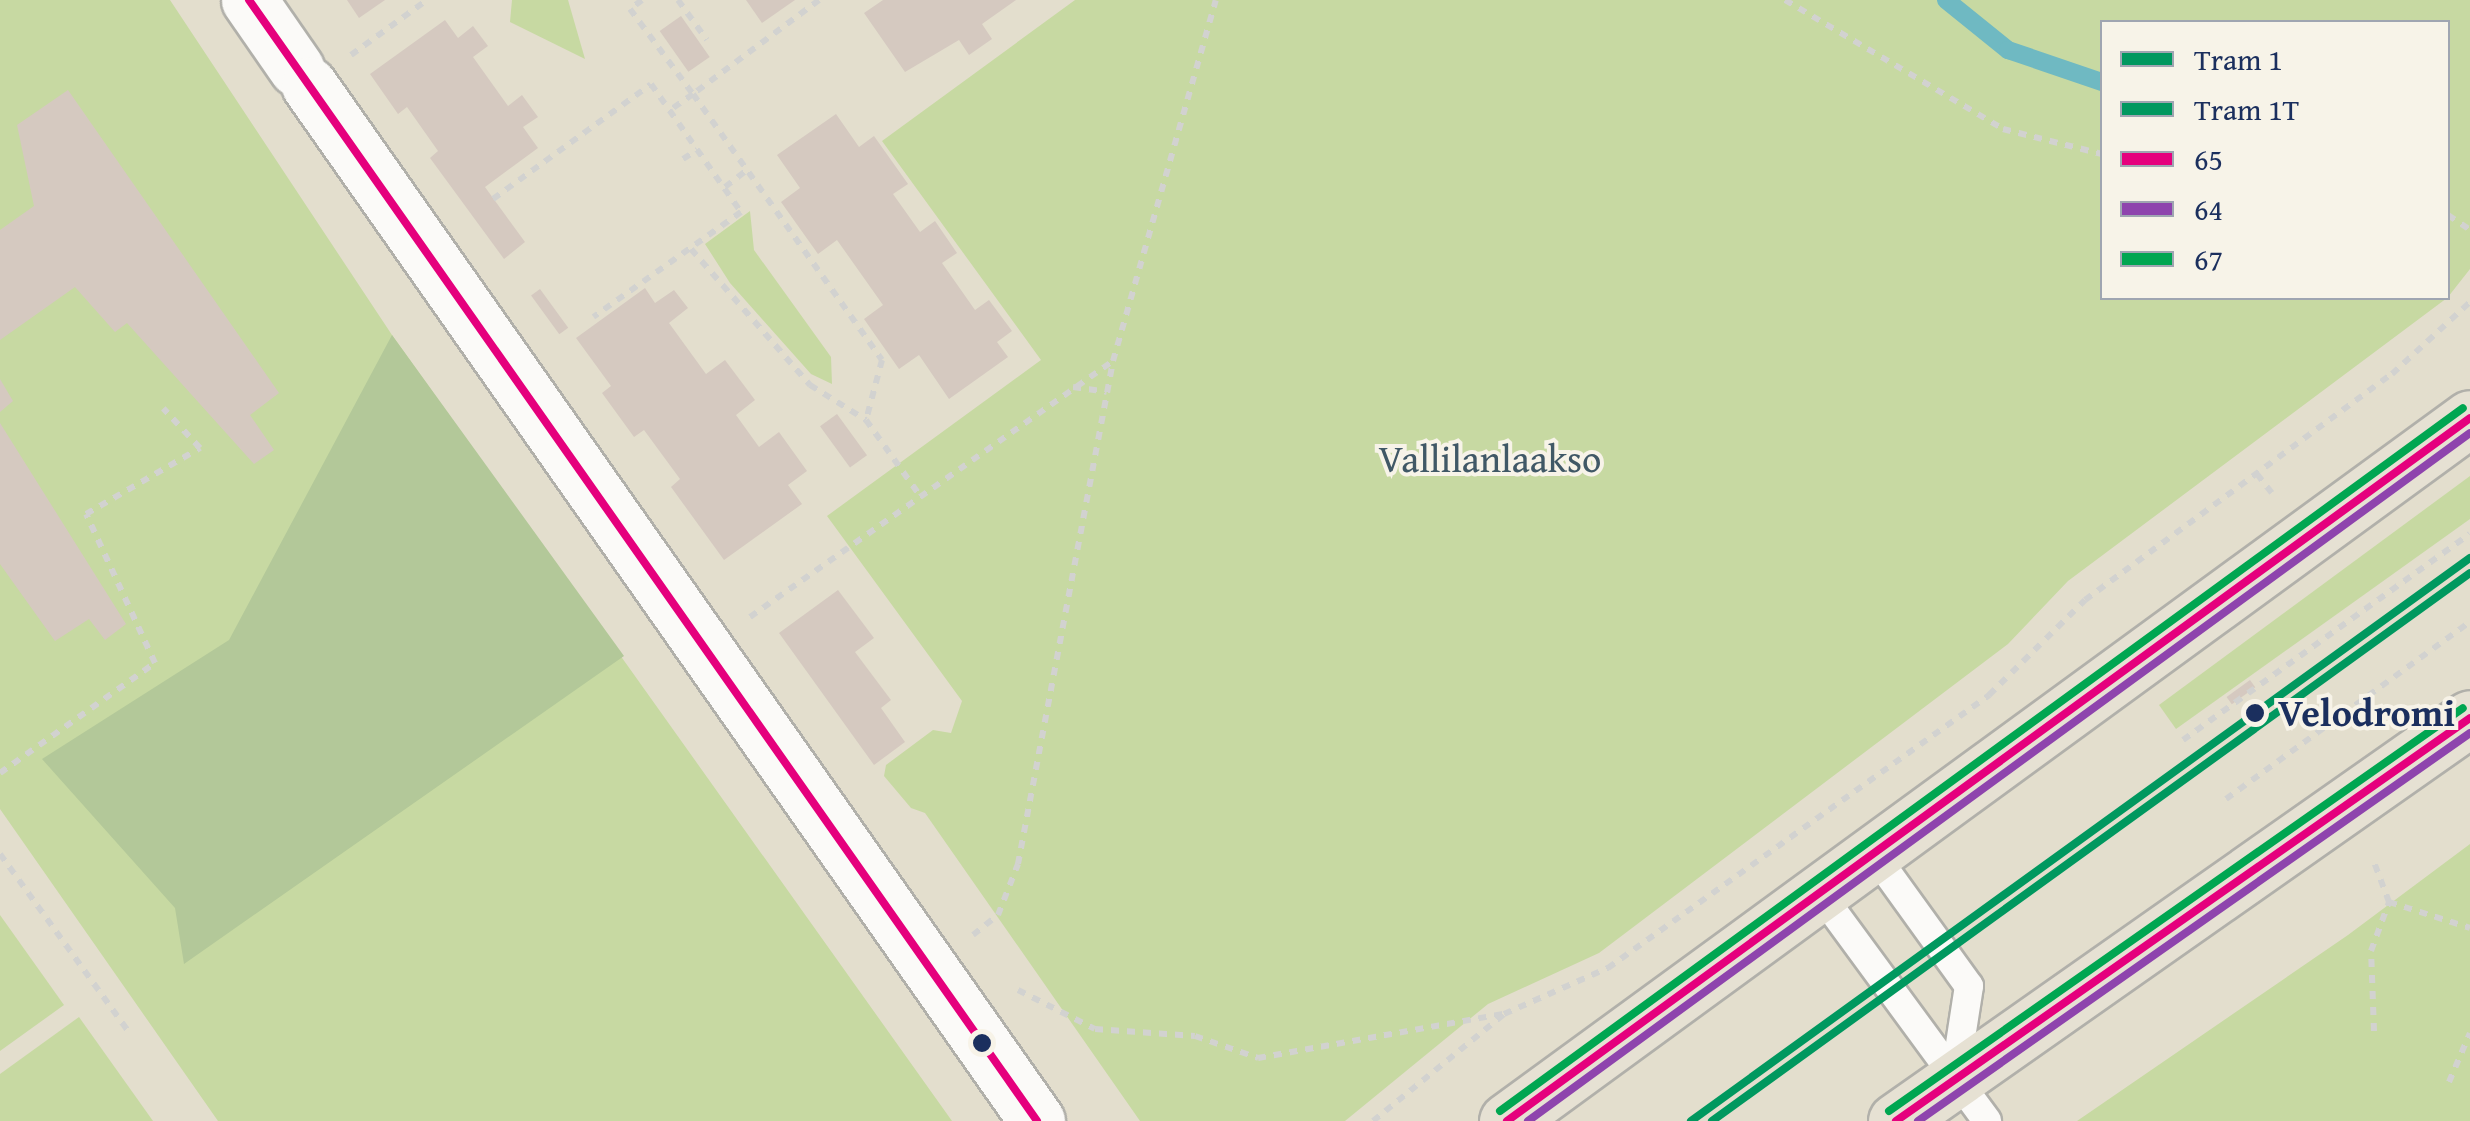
<!DOCTYPE html>
<html>
<head>
<meta charset="utf-8">
<style>
	body { margin:0 }
	#map { position:relative; width:2470px; height:1121px; overflow:hidden; background:#e3decd; font-family:"Gentium Book Plus",serif }
	div>[style] { position:absolute }
	.green>* { inset:0; background:#c7d9a2 }
	.forest>* { inset:0; background:#b3c899 }
	.stream>* { height:18px; margin:-9px; padding:0 9px; transform-origin:9px; border-radius:9px; background:#6fb9c2 }
	.building>* { inset:0; background:#d5c9c0; transform-origin:0 0 }
	.path>* { height:6px; margin-top:-3px; transform-origin:0; background:repeating-linear-gradient(90deg,#d2d2d0 0 8px,transparent 0 16px) }
	.roads { filter:drop-shadow(2px 0 #b1b0aa) drop-shadow(-2px 0 #b1b0aa) drop-shadow(0 2px #b1b0aa) drop-shadow(0 -2px #b1b0aa) }
	.service>* { height:28px; margin:-14px; padding:0 14px; transform-origin:14px; border-radius:14px; background:#fbfaf8 }
	.tertiary>* { height:55px; margin:-27.5px; padding:0 27.5px; transform-origin:27.5px; border-radius:27.5px; background:#fbfaf8 }
	.primary>* { height:55px; margin:-27.5px; padding:0 27.5px; transform-origin:27.5px; border-radius:27.5px; background:#e6e1d3 }
	.bus-1>* { height:8px; margin:-4px; padding:0 4px; transform-origin:4px; border-radius:4px; background:#e5007d }
	.bus-2>* { height:8px; margin:-4px; padding:0 4px; transform-origin:4px; border-radius:4px; background:#8e44ad }
	.bus-3>* { height:8px; margin:-4px; padding:0 4px; transform-origin:4px; border-radius:4px; background:#00a651 }
	.tram-1>* { height:8px; margin:-4px; padding:0 4px; transform-origin:4px; border-radius:4px; background:#00985f }
	.tram-2>* { height:8px; margin:-4px; padding:0 4px; transform-origin:4px; border-radius:4px; background:#00985f }
	.dots>* { width:28px; height:28px; translate:-50% -50%; box-sizing:border-box; border:5px solid #f7f3e8; border-radius:50% }
	span { translate:-50% -50%; white-space:nowrap; text-align:center; line-height:1.15; -webkit-text-stroke:8px #f7f3e8; paint-order:stroke }
	.park-label { font-size:38px; color:#405866 }
	.stop-label { font-size:38px; color:#1b2f5e; font-weight:700 }
	.left { translate:0 -50%; text-align:left }
	.legend { position:absolute; left:2100px; top:20px; width:350px; height:280px; box-sizing:border-box; background:#f7f3e8; border:2px solid #9fa5b1; margin:0; padding:12px 18px; list-style:none; font-size:30px; color:#1b2f5e }
	.legend li { display:flex; align-items:center; gap:20px; height:50px }
	.legend b { width:50px; border:2px solid #9fa5b1 }
</style>
</head>
<body>
<div id="map">
	<div class="green">
		<div style="clip-path:polygon(0 0,170px 0,392px 335px,952px 1121px,218px 1121px,0 809px)"></div>
		<div style="clip-path:polygon(512px 0,568px 0,585px 59px,510px 22px)"></div>
		<div style="clip-path:polygon(1075px 0,2470px 0,2470px 269px,2448px 297px,2448px 22px,2102px 22px,2102px 298px,2447px 298px,2068px 581px,2008px 644px,1599px 953px,1488px 1004px,1345px 1121px,1140px 1121px,925px 813px,911px 808px,884px 776px,886px 765px,933px 730px,951px 733px,962px 701px,827px 516px,1041px 360px,882px 141px)"></div>
		<div style="clip-path:polygon(750px 211px,754px 250px,831px 357px,832px 384px,811px 374px,730px 283px,705px 244px)"></div>
		<div style="clip-path:polygon(2470px 476px,2470px 519px,2176px 729px,2159px 705px)"></div>
		<div style="clip-path:polygon(2470px 844px,2470px 1121px,2077px 1121px,2348px 935px)"></div>
		<div style="clip-path:polygon(0 915px,64px 1005px,0 1051px)"></div>
		<div style="clip-path:polygon(79px 1017px,153px 1121px,0 1121px,0 1074px)"></div>
	</div>
	<div class="forest">
		<div style="clip-path:polygon(392px 335px,624px 656px,184px 964px,175px 908px,42px 759px,229px 640px)"></div>
	</div>
	<div class="stream">
		<div style="left:1946px;top:0;width:80px;rotate:38.9deg"></div>
		<div style="left:2008px;top:50px;width:99px;rotate:18.8deg"></div>
	</div>
	<div class="building">
		<div style="clip-path:polygon(347px 0,385px 0,359px 18px)"></div>
		<div style="clip-path:polygon(746px 0,795px 0,762px 23px)"></div>
		<div style="clip-path:polygon(883px 0,1016px 0,982px 24px,992px 39px,969px 55px,959px 40px,905px 72px,864px 13px)"></div>
		<div style="left:681px;top:16px;width:50px;height:26px;rotate:55deg"></div>
		<div style="clip-path:polygon(445px 20px,458px 38px,473px 26px,488px 46px,473px 57px,508px 106px,522px 95px,538px 117px,523px 127px,538px 148px,485px 187px,525px 242px,504px 259px,430px 158px,438px 151px,407px 107px,398px 114px,370px 74px)"></div>
		<div style="clip-path:polygon(68px 90px,279px 393px,250px 415px,274px 450px,254px 464px,127px 323px,115px 332px,75px 287px,0 340px,0 230px,34px 206px,17px 125px)"></div>
		<div style="clip-path:polygon(836px 114px,859px 147px,874px 136px,908px 184px,893px 194px,920px 232px,935px 221px,957px 253px,942px 263px,975px 310px,989px 300px,1012px 331px,997px 342px,1008px 357px,949px 399px,919px 355px,899px 369px,864px 319px,883px 305px,837px 240px,818px 254px,781px 202px,800px 188px,777px 155px)"></div>
		<div style="clip-path:polygon(645px 288px,655px 303px,674px 290px,688px 308px,669px 323px,706px 374px,725px 360px,755px 400px,736px 415px,759px 447px,779px 432px,807px 471px,788px 485px,802px 504px,724px 560px,671px 487px,680px 479px,644px 430px,634px 437px,602px 393px,611px 386px,576px 338px)"></div>
		<div style="left:540px;top:289px;width:48px;height:11px;rotate:54deg"></div>
		<div style="clip-path:polygon(0 379px,13px 401px,0 412px)"></div>
		<div style="left:837px;top:414px;width:51px;height:21px;rotate:54deg"></div>
		<div style="clip-path:polygon(0 423px,126px 624px,105px 640px,89px 619px,55px 641px,0 564px)"></div>
		<div style="clip-path:polygon(838px 590px,874px 638px,855px 652px,891px 700px,881px 708px,905px 742px,874px 765px,779px 633px)"></div>
		<div style="left:2250px;top:680px;width:9px;height:29px;rotate:54deg"></div>
	</div>
	<div class="path">
		<div style="left:642px;top:0;width:15px;rotate:143deg"></div>
		<div style="left:630px;top:9px;width:106px;rotate:53.5deg"></div>
		<div style="left:693px;top:94px;width:29px;rotate:145deg"></div>
		<div style="left:678px;top:0;width:49px;rotate:54.1deg"></div>
		<div style="left:819px;top:0;width:157px;rotate:143.3deg"></div>
		<div style="left:693px;top:94px;width:326px;rotate:54.6deg"></div>
		<div style="left:882px;top:360px;width:62px;rotate:104.9deg"></div>
		<div style="left:866px;top:420px;width:90px;rotate:54.5deg"></div>
		<div style="left:1785px;top:0;width:253px;rotate:30.6deg"></div>
		<div style="left:2003px;top:129px;width:102px;rotate:14.2deg"></div>
		<div style="left:351px;top:55px;width:94px;rotate:-35.9deg"></div>
		<div style="left:683px;top:159px;width:17px;rotate:-33deg"></div>
		<div style="left:725px;top:187px;width:28px;rotate:-38deg"></div>
		<div style="left:493px;top:199px;width:195px;rotate:-36deg"></div>
		<div style="left:651px;top:84px;width:156px;rotate:54.9deg"></div>
		<div style="left:741px;top:212px;width:181px;rotate:144.6deg"></div>
		<div style="left:2448px;top:215px;width:27px;rotate:34deg"></div>
		<div style="left:691px;top:249px;width:181px;rotate:48.8deg"></div>
		<div style="left:810px;top:385px;width:66px;rotate:32deg"></div>
		<div style="left:1073px;top:387px;width:34px;rotate:8deg"></div>
		<div style="left:2257px;top:474px;width:24px;rotate:52deg"></div>
		<div style="left:750px;top:617px;width:443px;rotate:-35.2deg"></div>
		<div style="left:2183px;top:740px;width:353px;rotate:-35.7deg"></div>
		<div style="left:0;top:773px;width:190px;rotate:-35.4deg"></div>
		<div style="left:155px;top:663px;width:164px;rotate:-114.8deg"></div>
		<div style="left:86px;top:514px;width:132px;rotate:-30.1deg"></div>
		<div style="left:200px;top:448px;width:54px;rotate:-132.8deg"></div>
		<div style="left:2226px;top:799px;width:301px;rotate:-36deg"></div>
		<div style="left:0;top:854px;width:223px;rotate:54.1deg"></div>
		<div style="left:2389px;top:902px;width:85px;rotate:17.8deg"></div>
		<div style="left:973px;top:935px;width:32px;rotate:-39deg"></div>
		<div style="left:998px;top:915px;width:55px;rotate:-68.6deg"></div>
		<div style="left:1018px;top:864px;width:512px;rotate:-79.3deg"></div>
		<div style="left:1113px;top:361px;width:375px;rotate:-74.1deg"></div>
		<div style="left:1018px;top:990px;width:86px;rotate:26.9deg"></div>
		<div style="left:1095px;top:1029px;width:100px;rotate:4deg"></div>
		<div style="left:1195px;top:1036px;width:67px;rotate:19.2deg"></div>
		<div style="left:1258px;top:1058px;width:249px;rotate:-10.2deg"></div>
		<div style="left:2374px;top:1031px;width:80px;rotate:-92.1deg"></div>
		<div style="left:2371px;top:951px;width:52px;rotate:-69.8deg"></div>
		<div style="left:2389px;top:902px;width:43px;rotate:-110.6deg"></div>
		<div style="left:2449px;top:1082px;width:53px;rotate:-66.8deg"></div>
		<div style="left:1373px;top:1121px;width:169px;rotate:-39.2deg"></div>
		<div style="left:1504px;top:1014px;width:114px;rotate:-23.9deg"></div>
		<div style="left:1608px;top:968px;width:469px;rotate:-35.6deg"></div>
		<div style="left:1989px;top:695px;width:135px;rotate:-44.7deg"></div>
		<div style="left:2085px;top:600px;width:381px;rotate:-36.4deg"></div>
		<div style="left:2392px;top:374px;width:106px;rotate:-42.7deg"></div>
	</div>
	<div class="roads">
		<div class="service">
			<div style="left:1873px;top:853px;width:164px;rotate:54.2deg"></div>
			<div style="left:1969px;top:986px;width:91px;rotate:98.8deg"></div>
			<div style="left:1819px;top:892px;width:284px;rotate:53.7deg"></div>
		</div>
		<div class="tertiary">
			<div style="left:249px;top:0;width:83px;rotate:55.3deg"></div>
			<div style="left:309px;top:85px;width:1266px;rotate:54.9deg"></div>
		</div>
		<div class="primary">
			<div style="left:1507px;top:1121px;width:1192px;rotate:-36.13deg"></div>
			<div style="left:1896px;top:1121px;width:701px;rotate:-35.07deg"></div>
		</div>
	</div>
	<div class="bus-1">
		<div style="left:249px;top:0;width:1370px;rotate:54.89deg"></div>
		<div style="left:1507px;top:1121px;width:1192px;rotate:-36.13deg"></div>
		<div style="left:1896px;top:1121px;width:701px;rotate:-35.07deg"></div>
	</div>
	<div class="bus-2">
		<div style="left:1528px;top:1121px;width:1166px;rotate:-36.14deg"></div>
		<div style="left:1918px;top:1121px;width:675px;rotate:-35.1deg"></div>
	</div>
	<div class="bus-3">
		<div style="left:1500px;top:1111px;width:1192px;rotate:-36.13deg"></div>
		<div style="left:1889px;top:1111px;width:701px;rotate:-35.07deg"></div>
	</div>
	<div class="tram-1">
		<div style="left:1691px;top:1121px;width:961px;rotate:-35.86deg"></div>
	</div>
	<div class="tram-2">
		<div style="left:1712px;top:1121px;width:935px;rotate:-35.87deg"></div>
	</div>
	<div class="dots">
		<div style="left:2255px;top:713px;background:#1b2f5e"></div>
		<div style="left:982px;top:1043px;background:#1b2f5e"></div>
	</div>
	<div class="park-label">
		<span style="left:1490px;top:459px">Vallilanlaakso</span>
	</div>
	<div class="stop-label">
		<span class="left" style="left:2278px;top:713px">Velodromi</span>
	</div>
	<ul class="legend">
	<li><b style="height:12px;background:#00985f"></b>Tram 1</li>
	<li><b style="height:12px;background:#00985f"></b>Tram 1T</li>
	<li><b style="height:12px;background:#e5007d"></b>65</li>
	<li><b style="height:12px;background:#8e44ad"></b>64</li>
	<li><b style="height:12px;background:#00a651"></b>67</li>
	</ul>
</div>
</body>
</html>
